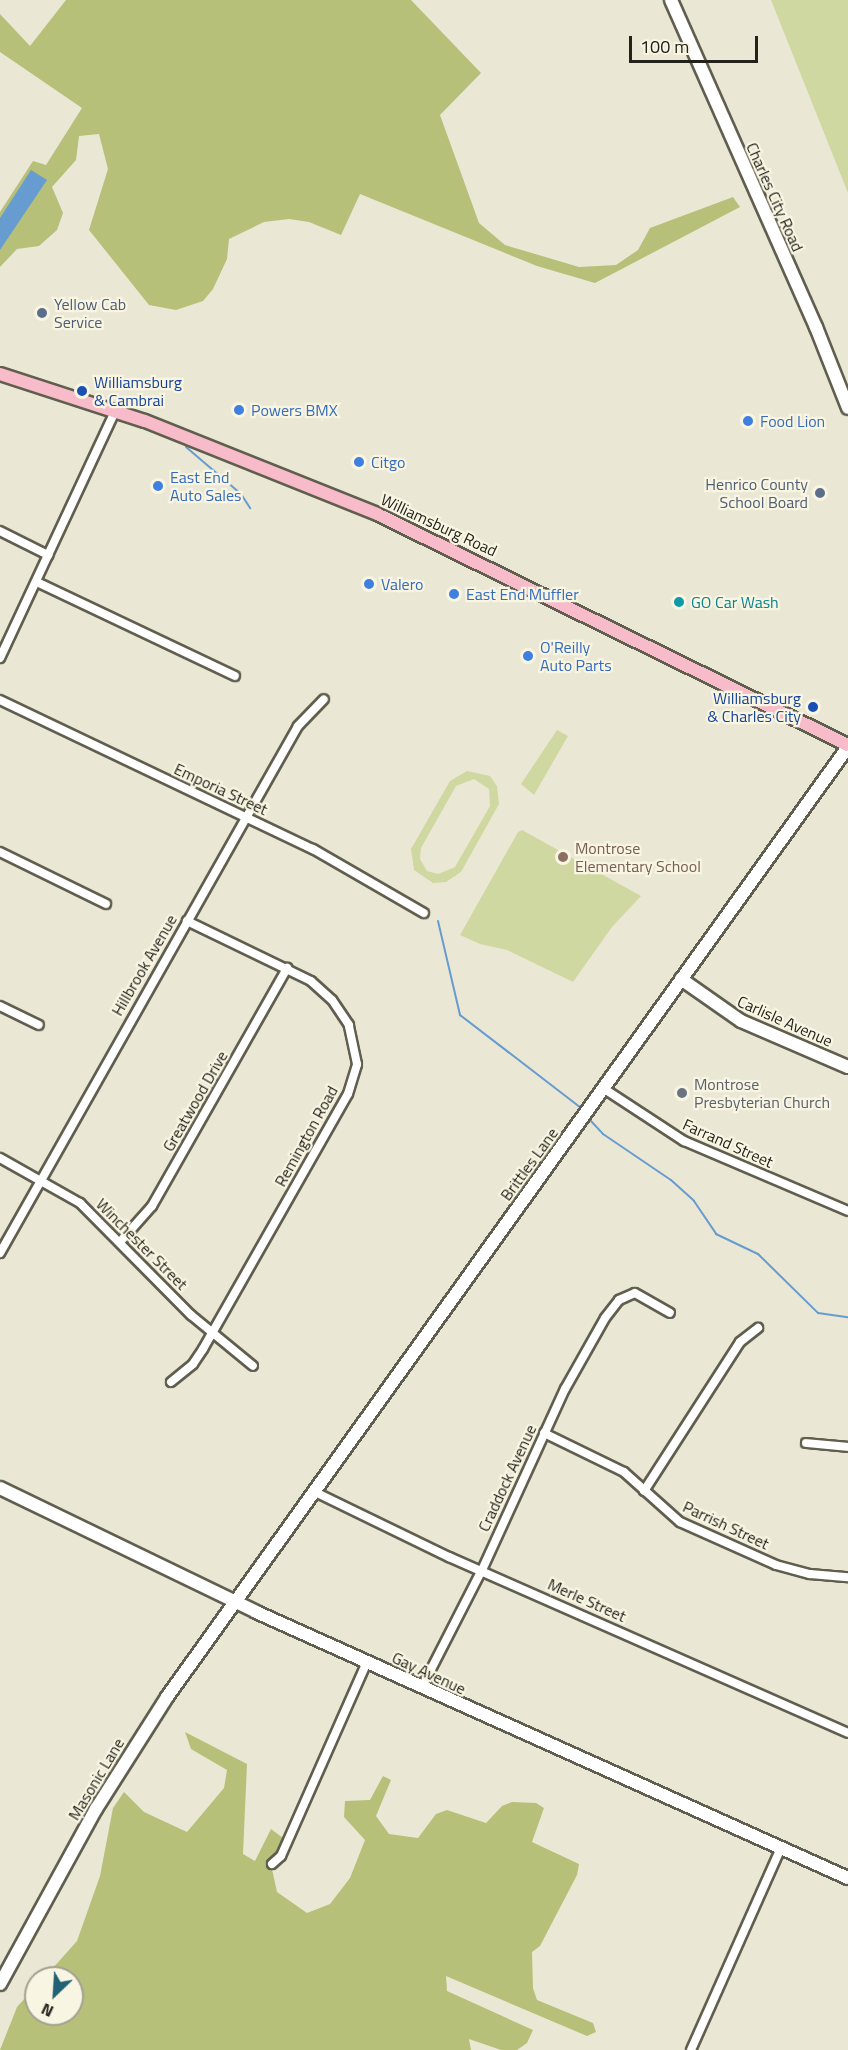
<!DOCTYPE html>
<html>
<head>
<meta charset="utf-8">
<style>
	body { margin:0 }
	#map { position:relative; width:848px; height:2050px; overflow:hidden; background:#ebe7d5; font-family:"Titillium Web",sans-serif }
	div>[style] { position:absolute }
	.green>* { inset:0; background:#d0d8a1 }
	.forest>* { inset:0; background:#b7c078 }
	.water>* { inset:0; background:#669ccf }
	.stream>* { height:2px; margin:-1px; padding:0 1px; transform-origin:1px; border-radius:1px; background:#669ccf }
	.roads { filter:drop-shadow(2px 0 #605e4e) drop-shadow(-2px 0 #605e4e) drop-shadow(0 2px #605e4e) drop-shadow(0 -2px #605e4e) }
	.street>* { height:8px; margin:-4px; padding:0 4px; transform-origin:4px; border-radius:4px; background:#fff }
	.secondary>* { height:12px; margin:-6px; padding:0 6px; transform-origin:6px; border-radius:6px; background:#fff }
	.primary>* { height:12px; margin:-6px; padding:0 6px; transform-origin:6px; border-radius:6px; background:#f7bbca }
	.dots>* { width:16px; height:16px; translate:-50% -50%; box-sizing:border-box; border:3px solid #f8f5e2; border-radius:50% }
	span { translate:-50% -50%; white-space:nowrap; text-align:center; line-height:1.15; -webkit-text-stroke:4.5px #f8f5e2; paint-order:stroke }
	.street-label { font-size:16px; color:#23221b }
	.service-label { font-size:16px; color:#4e5e75 }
	.left { translate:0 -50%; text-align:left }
	.right { translate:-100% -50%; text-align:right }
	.transit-label { font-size:16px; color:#164399 }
	.shop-label { font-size:16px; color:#366cbe }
	.culture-label { font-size:16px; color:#0d838f }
	.education-label { font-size:16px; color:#785e54 }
	.worship-label { font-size:16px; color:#5b616d }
	.north { position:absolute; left:24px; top:1966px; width:60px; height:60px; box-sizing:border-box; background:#f8f5e2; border:2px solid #a3a192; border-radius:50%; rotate:205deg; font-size:16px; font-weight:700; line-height:24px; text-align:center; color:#23221b }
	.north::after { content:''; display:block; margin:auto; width:21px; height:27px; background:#216277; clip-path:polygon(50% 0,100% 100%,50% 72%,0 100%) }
	.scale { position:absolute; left:629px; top:36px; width:129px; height:27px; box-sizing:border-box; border:3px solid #23221b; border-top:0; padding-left:8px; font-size:18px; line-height:21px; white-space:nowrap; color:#23221b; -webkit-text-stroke:4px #f8f5e2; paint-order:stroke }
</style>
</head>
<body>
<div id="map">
	<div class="green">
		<div style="clip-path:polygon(771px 0,848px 0,848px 193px)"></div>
		<div style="clip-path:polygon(557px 730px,568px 736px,534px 795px,521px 784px)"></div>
		<div style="clip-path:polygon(evenodd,467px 771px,490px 776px,497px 786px,499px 804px,461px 872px,446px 882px,433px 883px,414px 870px,411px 849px,450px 781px,467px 771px,474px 779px,489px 789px,490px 806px,455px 867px,438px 874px,427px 871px,420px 859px,421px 848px,456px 786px,474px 779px)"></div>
		<div style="clip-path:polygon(522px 830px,641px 896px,612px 927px,573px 982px,507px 950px,480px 944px,460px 935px,518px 832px)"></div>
	</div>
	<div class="forest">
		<div style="clip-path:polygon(66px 0,411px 0,481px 73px,440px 115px,479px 223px,505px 245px,579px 267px,616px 265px,638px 250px,650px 228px,733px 197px,740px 207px,595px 283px,537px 266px,360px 194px,341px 235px,309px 222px,289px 219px,264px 222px,229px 239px,227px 259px,213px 289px,203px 301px,176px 310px,149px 305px,89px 230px,108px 169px,99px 134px,79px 136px,76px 160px,52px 187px,63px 213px,57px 230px,39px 246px,17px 249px,0 267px,0 212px,33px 161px,46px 165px,82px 108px,0 52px,0 14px,30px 46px)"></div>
		<div style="clip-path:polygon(185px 1732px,247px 1764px,243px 1854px,255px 1861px,271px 1829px,283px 1838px,272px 1869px,277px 1892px,307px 1913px,330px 1904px,350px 1878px,365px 1840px,344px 1817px,345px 1801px,370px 1800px,383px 1776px,391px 1780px,376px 1816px,389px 1834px,418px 1838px,436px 1814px,447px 1810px,486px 1823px,502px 1806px,512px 1802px,536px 1803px,544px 1808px,532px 1842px,579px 1864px,577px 1875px,540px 1946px,532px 1952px,533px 1988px,537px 2000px,593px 2023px,596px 2032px,587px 2036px,446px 1976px,447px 1991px,533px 2030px,527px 2043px,517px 2050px,501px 2050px,469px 2039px,471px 2050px,0 2050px,17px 2007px,36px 1986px,36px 2014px,72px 2014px,72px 1978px,44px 1978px,77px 1941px,100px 1876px,113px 1808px,124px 1792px,144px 1812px,187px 1832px,224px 1788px,227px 1770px,191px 1749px)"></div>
	</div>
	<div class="water">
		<div style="clip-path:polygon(31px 170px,47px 180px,0 250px,0 218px)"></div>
	</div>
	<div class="stream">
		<div style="left:186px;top:447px;width:72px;rotate:40.5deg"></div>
		<div style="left:241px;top:494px;width:17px;rotate:57deg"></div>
		<div style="left:438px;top:921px;width:97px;rotate:76.8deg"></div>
		<div style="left:460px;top:1015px;width:151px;rotate:37.5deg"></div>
		<div style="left:590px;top:1120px;width:19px;rotate:47deg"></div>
		<div style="left:603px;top:1134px;width:82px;rotate:34.1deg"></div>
		<div style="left:671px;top:1180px;width:31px;rotate:42deg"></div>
		<div style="left:694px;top:1201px;width:40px;rotate:56deg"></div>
		<div style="left:716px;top:1234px;width:47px;rotate:25.5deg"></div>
		<div style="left:758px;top:1254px;width:84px;rotate:44.5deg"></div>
		<div style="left:818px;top:1313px;width:30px;rotate:8deg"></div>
	</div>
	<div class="roads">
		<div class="street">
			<div style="left:0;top:531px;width:54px;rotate:26.6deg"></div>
			<div style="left:37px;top:582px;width:219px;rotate:25.4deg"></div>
			<div style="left:0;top:658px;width:272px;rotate:-65deg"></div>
			<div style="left:0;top:700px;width:347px;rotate:25.5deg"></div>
			<div style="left:313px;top:849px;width:128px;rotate:30deg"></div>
			<div style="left:0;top:852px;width:118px;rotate:26.1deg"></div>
			<div style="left:0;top:1006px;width:43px;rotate:26deg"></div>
			<div style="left:603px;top:1088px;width:97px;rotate:33.2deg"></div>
			<div style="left:684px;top:1141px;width:178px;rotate:23.1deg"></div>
			<div style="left:0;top:1158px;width:92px;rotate:29.4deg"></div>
			<div style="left:80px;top:1203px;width:158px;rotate:45.3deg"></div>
			<div style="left:191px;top:1315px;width:80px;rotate:39.4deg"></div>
			<div style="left:120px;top:1242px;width:48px;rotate:-48.4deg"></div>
			<div style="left:152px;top:1206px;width:274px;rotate:-60.4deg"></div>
			<div style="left:0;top:1253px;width:605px;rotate:-60.51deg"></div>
			<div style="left:298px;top:726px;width:37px;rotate:-46deg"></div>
			<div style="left:171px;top:1382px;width:28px;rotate:-39deg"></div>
			<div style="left:193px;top:1364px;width:18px;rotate:-56deg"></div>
			<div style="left:203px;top:1349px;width:293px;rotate:-60.4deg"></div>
			<div style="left:348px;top:1094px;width:31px;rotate:-73deg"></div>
			<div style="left:357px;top:1064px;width:40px;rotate:-102deg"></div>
			<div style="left:349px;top:1025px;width:30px;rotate:-124deg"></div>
			<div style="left:332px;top:1000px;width:28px;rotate:-138deg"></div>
			<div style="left:311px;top:981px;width:138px;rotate:-154.2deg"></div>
			<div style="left:544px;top:1433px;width:89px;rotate:26deg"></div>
			<div style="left:624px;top:1472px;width:75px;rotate:41.8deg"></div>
			<div style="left:680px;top:1522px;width:105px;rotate:24.1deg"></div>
			<div style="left:776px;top:1565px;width:35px;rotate:15deg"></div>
			<div style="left:810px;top:1574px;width:38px;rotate:5deg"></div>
			<div style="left:806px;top:1443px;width:42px;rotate:5.4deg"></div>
			<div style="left:644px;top:1491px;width:177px;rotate:-57.2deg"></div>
			<div style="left:740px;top:1342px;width:23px;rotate:-38deg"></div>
			<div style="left:315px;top:1492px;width:149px;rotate:25.9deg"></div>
			<div style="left:449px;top:1557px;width:436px;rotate:23.8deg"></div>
			<div style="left:422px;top:1687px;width:131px;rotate:-62.9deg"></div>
			<div style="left:482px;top:1570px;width:199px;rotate:-65.4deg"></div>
			<div style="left:565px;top:1389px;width:81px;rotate:-60.6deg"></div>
			<div style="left:605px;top:1318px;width:23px;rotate:-52deg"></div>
			<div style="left:619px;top:1300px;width:17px;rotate:-24deg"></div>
			<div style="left:635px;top:1293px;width:40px;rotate:29.7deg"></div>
			<div style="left:272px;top:1864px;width:12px;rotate:-42deg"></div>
			<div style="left:281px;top:1856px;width:212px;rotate:-66.1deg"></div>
			<div style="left:691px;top:2050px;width:221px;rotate:-66deg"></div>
		</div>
		<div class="secondary">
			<div style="left:671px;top:0;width:358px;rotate:66.1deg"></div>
			<div style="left:816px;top:327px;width:87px;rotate:68.4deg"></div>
			<div style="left:681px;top:979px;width:73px;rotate:35deg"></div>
			<div style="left:741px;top:1021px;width:116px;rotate:23.3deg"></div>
			<div style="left:0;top:1488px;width:284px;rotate:25.8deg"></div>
			<div style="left:256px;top:1612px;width:649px;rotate:24.2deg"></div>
			<div style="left:0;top:1984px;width:200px;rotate:-61.3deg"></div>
			<div style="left:96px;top:1809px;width:133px;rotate:-57.6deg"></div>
			<div style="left:167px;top:1697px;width:1169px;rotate:-54.37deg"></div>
		</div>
		<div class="primary">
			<div style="left:0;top:374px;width:152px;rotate:18deg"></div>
			<div style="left:145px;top:421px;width:250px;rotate:21.8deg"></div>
			<div style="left:377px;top:514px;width:525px;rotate:26.13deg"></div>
		</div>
	</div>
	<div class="dots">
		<div style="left:42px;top:313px;background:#5c6f8a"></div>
		<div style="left:82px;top:391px;background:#1a4fb4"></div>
		<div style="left:239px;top:410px;background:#3f7fe0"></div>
		<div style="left:748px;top:421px;background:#3f7fe0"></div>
		<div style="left:359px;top:462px;background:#3f7fe0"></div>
		<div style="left:158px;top:486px;background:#3f7fe0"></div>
		<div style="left:820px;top:493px;background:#5c6f8a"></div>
		<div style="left:369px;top:584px;background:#3f7fe0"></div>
		<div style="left:454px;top:594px;background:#3f7fe0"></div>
		<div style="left:679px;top:602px;background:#0f9aa8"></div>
		<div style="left:528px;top:656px;background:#3f7fe0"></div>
		<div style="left:813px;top:707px;background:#1a4fb4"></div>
		<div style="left:563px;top:857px;background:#8d6e63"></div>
		<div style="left:682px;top:1093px;background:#6b7280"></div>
	</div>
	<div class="street-label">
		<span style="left:775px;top:197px;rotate:66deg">Charles City Road</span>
		<span style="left:439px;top:525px;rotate:25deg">Williamsburg Road</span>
		<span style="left:221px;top:789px;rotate:25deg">Emporia Street</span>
		<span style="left:144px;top:965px;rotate:-60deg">Hillbrook Avenue</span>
		<span style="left:785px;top:1021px;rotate:24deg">Carlisle Avenue</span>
		<span style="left:195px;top:1101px;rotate:-60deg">Greatwood Drive</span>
		<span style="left:306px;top:1136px;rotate:-61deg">Remington Road</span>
		<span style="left:728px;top:1143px;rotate:24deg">Farrand Street</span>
		<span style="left:529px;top:1164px;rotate:-54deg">Brittles Lane</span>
		<span style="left:142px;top:1244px;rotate:45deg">Winchester Street</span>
		<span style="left:507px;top:1478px;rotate:-65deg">Craddock Avenue</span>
		<span style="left:726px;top:1525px;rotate:25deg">Parrish Street</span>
		<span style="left:587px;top:1600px;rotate:24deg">Merle Street</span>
		<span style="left:429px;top:1673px;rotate:25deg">Gay Avenue</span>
		<span style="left:96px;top:1779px;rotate:-59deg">Masonic Lane</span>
	</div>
	<div class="service-label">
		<span class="left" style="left:54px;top:313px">Yellow Cab<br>Service</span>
		<span class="right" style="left:808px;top:493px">Henrico County<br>School Board</span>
	</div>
	<div class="transit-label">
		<span class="left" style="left:94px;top:391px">Williamsburg<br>&amp; Cambrai</span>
		<span class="right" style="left:801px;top:707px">Williamsburg<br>&amp; Charles City</span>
	</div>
	<div class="shop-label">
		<span class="left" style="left:251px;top:410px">Powers BMX</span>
		<span class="left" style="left:760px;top:421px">Food Lion</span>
		<span class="left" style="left:371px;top:462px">Citgo</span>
		<span class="left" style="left:170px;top:486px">East End<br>Auto Sales</span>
		<span class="left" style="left:381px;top:584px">Valero</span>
		<span class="left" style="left:466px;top:594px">East End Muffler</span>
		<span class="left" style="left:540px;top:656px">O'Reilly<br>Auto Parts</span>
	</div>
	<div class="culture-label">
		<span class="left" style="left:691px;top:602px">GO Car Wash</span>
	</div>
	<div class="education-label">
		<span class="left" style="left:575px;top:857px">Montrose<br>Elementary School</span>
	</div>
	<div class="worship-label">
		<span class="left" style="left:694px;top:1093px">Montrose<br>Presbyterian Church</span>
	</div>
	<div class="north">N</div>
	<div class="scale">100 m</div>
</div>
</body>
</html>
